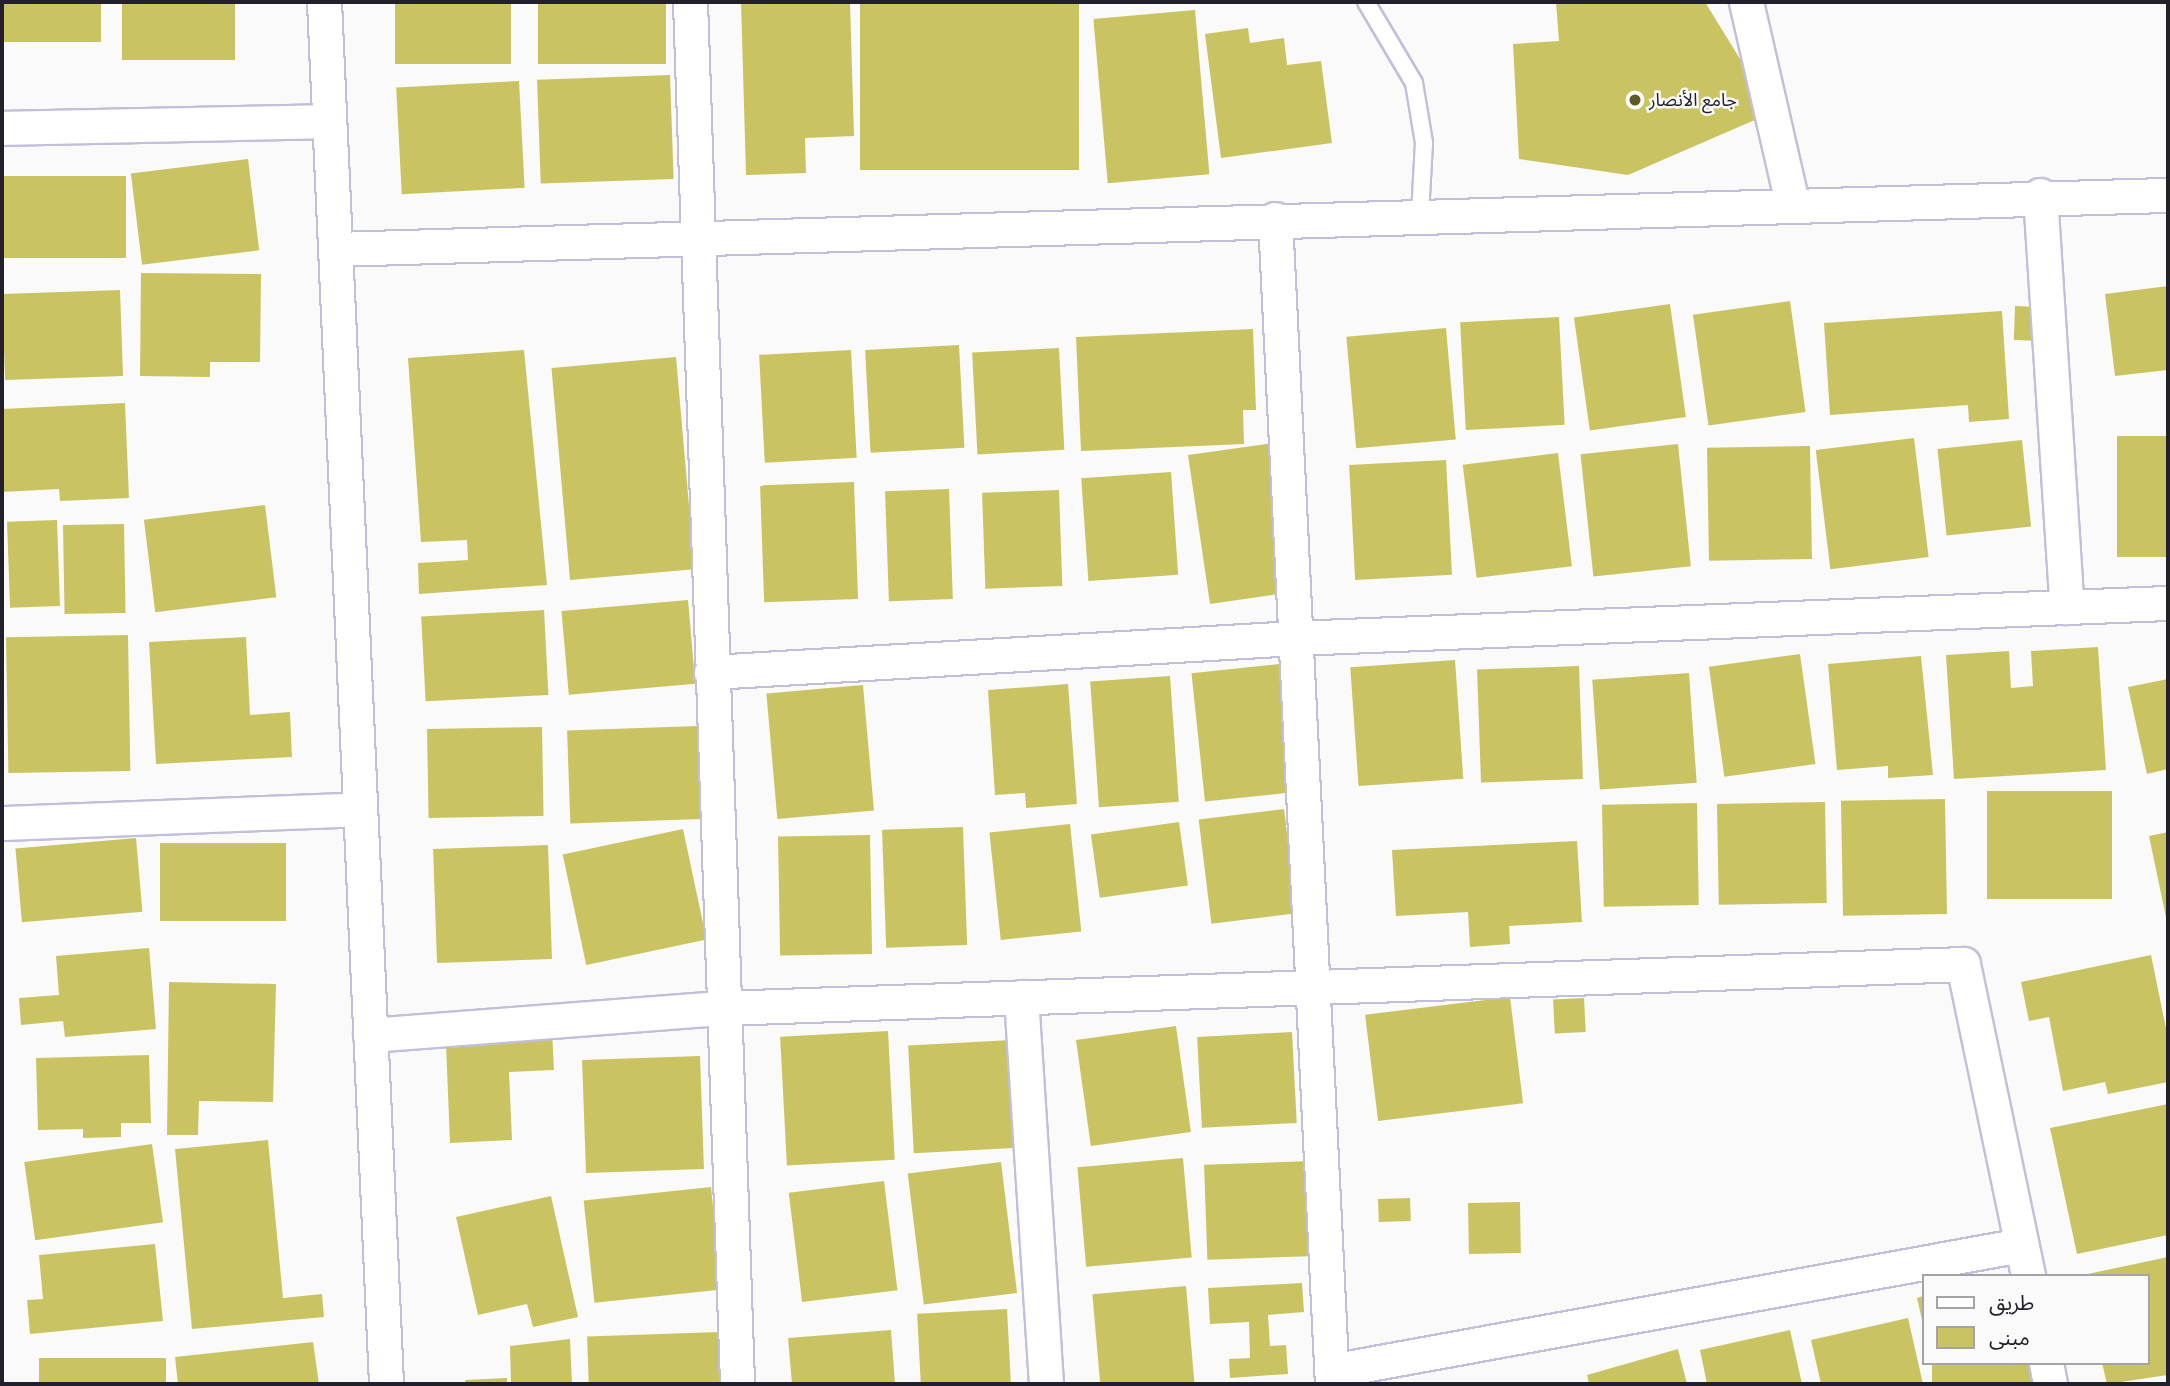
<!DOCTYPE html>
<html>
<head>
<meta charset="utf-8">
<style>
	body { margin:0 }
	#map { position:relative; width:2170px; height:1386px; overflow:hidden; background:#fafafa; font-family:"Times New Roman","Noto Sans Arabic",serif }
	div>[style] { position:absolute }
	.building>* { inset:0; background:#c9c461; transform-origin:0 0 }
	.roads { filter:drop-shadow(2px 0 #c1c0db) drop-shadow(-2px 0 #c1c0db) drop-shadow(0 2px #c1c0db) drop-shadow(0 -2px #c1c0db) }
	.service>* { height:16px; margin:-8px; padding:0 8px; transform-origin:8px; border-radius:8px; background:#fff }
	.minor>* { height:33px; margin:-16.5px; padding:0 16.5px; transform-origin:16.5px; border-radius:16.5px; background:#fff }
	.dots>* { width:19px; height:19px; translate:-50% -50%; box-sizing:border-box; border:4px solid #fafafa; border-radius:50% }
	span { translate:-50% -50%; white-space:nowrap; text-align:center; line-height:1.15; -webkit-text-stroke:5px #fafafa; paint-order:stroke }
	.poi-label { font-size:18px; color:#22212b }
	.left { translate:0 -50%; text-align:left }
	.frame { position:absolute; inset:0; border:4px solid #22212b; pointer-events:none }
	.legend { position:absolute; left:1922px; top:1274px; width:228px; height:91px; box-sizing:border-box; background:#fafafa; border:2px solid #a4a3a7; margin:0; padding:9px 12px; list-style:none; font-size:21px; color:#22212b }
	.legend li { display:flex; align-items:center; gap:14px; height:35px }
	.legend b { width:35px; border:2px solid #a4a3a7 }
</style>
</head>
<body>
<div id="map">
	<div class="building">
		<div style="left:2px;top:2px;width:99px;height:40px"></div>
		<div style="left:122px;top:2px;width:113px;height:58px"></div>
		<div style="left:395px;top:2px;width:116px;height:62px"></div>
		<div style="left:538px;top:2px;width:128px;height:62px"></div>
		<div style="clip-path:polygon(741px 2px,850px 2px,854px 136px,805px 138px,806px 173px,746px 175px)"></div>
		<div style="left:860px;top:2px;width:219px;height:168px"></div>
		<div style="clip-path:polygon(1556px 2px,1705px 2px,1753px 80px,1757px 119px,1628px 175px,1519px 159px,1513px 44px,1559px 41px)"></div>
		<div style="left:1195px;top:10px;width:165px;height:102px;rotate:85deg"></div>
		<div style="clip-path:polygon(1248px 28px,1250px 43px,1284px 38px,1287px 65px,1321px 61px,1332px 143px,1221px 158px,1205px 34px)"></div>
		<div style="left:670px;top:75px;width:104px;height:133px;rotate:88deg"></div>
		<div style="left:519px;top:81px;width:107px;height:123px;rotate:87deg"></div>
		<div style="left:248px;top:159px;width:92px;height:118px;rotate:83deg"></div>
		<div style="left:2px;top:176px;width:124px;height:82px"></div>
		<div style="clip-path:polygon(141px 273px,261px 274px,260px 362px,210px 362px,210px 377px,140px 376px)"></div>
		<div style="clip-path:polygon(2168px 286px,2168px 370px,2115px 376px,2105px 294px)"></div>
		<div style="left:120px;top:290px;width:86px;height:118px;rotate:88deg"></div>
		<div style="left:1790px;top:301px;width:112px;height:98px;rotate:82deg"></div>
		<div style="left:1670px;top:304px;width:114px;height:97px;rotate:82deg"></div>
		<div style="left:2015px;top:306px;width:27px;height:34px;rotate:2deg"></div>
		<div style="clip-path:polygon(2002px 311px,2009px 419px,1969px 422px,1968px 405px,1830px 415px,1824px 323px)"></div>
		<div style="left:1559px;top:317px;width:108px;height:99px;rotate:87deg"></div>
		<div style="left:1446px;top:328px;width:112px;height:100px;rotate:85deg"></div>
		<div style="clip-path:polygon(1253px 329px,1256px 410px,1243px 410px,1244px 444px,1081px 451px,1076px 337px)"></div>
		<div style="left:959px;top:345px;width:103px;height:94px;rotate:87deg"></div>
		<div style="left:1059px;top:348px;width:102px;height:87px;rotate:87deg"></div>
		<div style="clip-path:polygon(524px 350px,547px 585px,419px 594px,418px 563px,468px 560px,467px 540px,421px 542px,408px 358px)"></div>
		<div style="left:851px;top:350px;width:108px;height:92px;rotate:87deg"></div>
		<div style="left:676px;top:357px;width:213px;height:125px;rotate:85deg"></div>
		<div style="clip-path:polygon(125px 403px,129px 498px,60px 501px,59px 489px,2px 492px,2px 409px)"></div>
		<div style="left:2168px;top:436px;width:121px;height:51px;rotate:90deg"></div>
		<div style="left:1914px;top:438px;width:120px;height:99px;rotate:83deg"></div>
		<div style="left:2022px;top:440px;width:87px;height:85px;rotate:84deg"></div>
		<div style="clip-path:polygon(1288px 441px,1292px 592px,1210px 604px,1188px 455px)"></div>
		<div style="left:1678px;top:444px;width:123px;height:98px;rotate:84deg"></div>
		<div style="left:1810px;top:446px;width:113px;height:103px;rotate:89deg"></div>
		<div style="left:1558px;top:453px;width:114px;height:96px;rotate:83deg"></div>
		<div style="left:1446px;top:460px;width:115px;height:97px;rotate:87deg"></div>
		<div style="left:1171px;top:472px;width:103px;height:90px;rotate:86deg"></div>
		<div style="left:854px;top:482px;width:117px;height:94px;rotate:88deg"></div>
		<div style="left:949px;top:489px;width:110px;height:64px;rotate:88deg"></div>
		<div style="left:1059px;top:490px;width:96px;height:77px;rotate:88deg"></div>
		<div style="left:265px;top:505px;width:93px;height:122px;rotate:83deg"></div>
		<div style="left:57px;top:520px;width:86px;height:50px;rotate:88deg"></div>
		<div style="left:124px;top:524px;width:89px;height:61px;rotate:89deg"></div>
		<div style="left:688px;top:600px;width:84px;height:127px;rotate:85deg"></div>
		<div style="left:544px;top:610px;width:85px;height:123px;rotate:87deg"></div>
		<div style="left:128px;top:635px;width:136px;height:122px;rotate:89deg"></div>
		<div style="clip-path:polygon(246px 637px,250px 715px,290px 712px,292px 757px,156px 764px,149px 642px)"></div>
		<div style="clip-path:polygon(2098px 647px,2106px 770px,1954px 779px,1946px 655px,2009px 651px,2011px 688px,2033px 686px,2031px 651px)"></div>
		<div style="left:1800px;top:654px;width:111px;height:92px;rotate:82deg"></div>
		<div style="clip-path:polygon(1921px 656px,1933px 775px,1888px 778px,1888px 766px,1837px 770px,1828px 664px)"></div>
		<div style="left:1455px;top:660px;width:119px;height:105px;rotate:86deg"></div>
		<div style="left:1279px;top:664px;width:129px;height:88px;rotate:84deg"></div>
		<div style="left:1579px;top:666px;width:113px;height:102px;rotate:88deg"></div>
		<div style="left:1689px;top:673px;width:110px;height:97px;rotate:86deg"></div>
		<div style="left:1170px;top:676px;width:126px;height:80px;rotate:86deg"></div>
		<div style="clip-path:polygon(2168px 679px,2168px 769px,2147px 774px,2128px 687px)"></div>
		<div style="clip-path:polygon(1068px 684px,1077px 804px,1026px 808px,1025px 793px,995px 795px,988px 690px)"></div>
		<div style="left:863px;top:685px;width:126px;height:97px;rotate:85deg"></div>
		<div style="left:698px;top:726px;width:93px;height:131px;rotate:88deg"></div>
		<div style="left:542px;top:727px;width:89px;height:115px;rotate:89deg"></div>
		<div style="left:2112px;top:791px;width:108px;height:125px;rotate:90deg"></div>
		<div style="left:1945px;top:799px;width:115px;height:104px;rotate:89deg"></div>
		<div style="left:1825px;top:802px;width:101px;height:108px;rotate:89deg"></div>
		<div style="left:1697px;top:803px;width:102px;height:95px;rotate:89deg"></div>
		<div style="left:1284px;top:809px;width:105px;height:86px;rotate:83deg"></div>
		<div style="left:1179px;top:822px;width:64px;height:89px;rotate:82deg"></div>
		<div style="left:1070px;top:824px;width:108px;height:81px;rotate:84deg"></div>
		<div style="left:963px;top:827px;width:118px;height:81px;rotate:88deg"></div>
		<div style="left:683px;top:829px;width:113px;height:123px;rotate:78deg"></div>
		<div style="clip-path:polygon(2168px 832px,2168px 922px,2167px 922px,2149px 836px)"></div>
		<div style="left:870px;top:835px;width:119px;height:92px;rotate:89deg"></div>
		<div style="left:136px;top:838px;width:74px;height:121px;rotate:85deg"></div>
		<div style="clip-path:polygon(1577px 841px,1582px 922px,1509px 926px,1510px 944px,1470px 947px,1468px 912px,1396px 916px,1392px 850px)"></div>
		<div style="left:160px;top:843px;width:126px;height:78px"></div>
		<div style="left:548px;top:845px;width:114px;height:115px;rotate:88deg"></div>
		<div style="clip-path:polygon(149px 948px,156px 1029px,65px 1037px,63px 1021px,21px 1025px,19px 998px,59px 995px,56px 956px)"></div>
		<div style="clip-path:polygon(2151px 955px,2168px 1038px,2168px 1082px,2108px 1094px,2105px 1082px,2063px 1091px,2049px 1017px,2029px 1021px,2021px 982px)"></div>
		<div style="clip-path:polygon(169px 982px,276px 984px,273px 1102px,199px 1101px,198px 1135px,167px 1135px)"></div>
		<div style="left:1510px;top:997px;width:107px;height:146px;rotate:83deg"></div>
		<div style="left:1584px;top:998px;width:34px;height:31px;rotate:87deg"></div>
		<div style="left:1176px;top:1026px;width:107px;height:101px;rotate:82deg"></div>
		<div style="clip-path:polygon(552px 1030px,554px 1070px,509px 1072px,512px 1140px,450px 1143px,446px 1044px,511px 1041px,510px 1032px)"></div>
		<div style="left:888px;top:1031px;width:129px;height:108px;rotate:87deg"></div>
		<div style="left:1292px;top:1032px;width:91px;height:95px;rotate:87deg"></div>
		<div style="left:1012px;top:1040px;width:108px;height:104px;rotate:87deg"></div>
		<div style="clip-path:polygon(149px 1055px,151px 1123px,121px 1123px,121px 1137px,83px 1138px,83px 1129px,38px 1130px,36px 1058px)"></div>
		<div style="left:700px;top:1056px;width:113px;height:118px;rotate:88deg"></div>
		<div style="clip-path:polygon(2168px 1104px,2168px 1235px,2077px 1254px,2050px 1128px)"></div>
		<div style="clip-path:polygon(268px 1140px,283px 1298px,322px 1294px,324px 1317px,192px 1329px,175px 1149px)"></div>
		<div style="left:152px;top:1144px;width:79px;height:129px;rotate:82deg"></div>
		<div style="left:1183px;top:1158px;width:100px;height:106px;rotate:85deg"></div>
		<div style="left:1312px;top:1161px;width:95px;height:108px;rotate:88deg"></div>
		<div style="left:1001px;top:1162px;width:132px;height:94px;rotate:83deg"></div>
		<div style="left:884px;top:1181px;width:110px;height:96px;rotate:83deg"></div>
		<div style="left:711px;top:1187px;width:103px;height:128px;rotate:84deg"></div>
		<div style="clip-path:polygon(551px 1196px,578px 1317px,533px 1327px,527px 1304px,478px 1315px,456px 1217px)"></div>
		<div style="left:1410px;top:1198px;width:23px;height:32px;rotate:88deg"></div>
		<div style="left:1520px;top:1202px;width:51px;height:52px;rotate:89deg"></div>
		<div style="clip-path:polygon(155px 1244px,163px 1321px,30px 1334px,27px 1300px,43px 1299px,39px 1255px)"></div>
		<div style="clip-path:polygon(2168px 1257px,2168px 1375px,2107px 1384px,2102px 1363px,2147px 1363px,2147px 1276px,2083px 1275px)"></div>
		<div style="clip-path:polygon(1302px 1283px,1304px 1312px,1268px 1315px,1270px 1346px,1286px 1345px,1288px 1374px,1230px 1378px,1229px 1359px,1250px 1358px,1249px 1322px,1210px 1324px,1208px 1288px)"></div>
		<div style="left:1186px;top:1286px;width:98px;height:94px;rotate:85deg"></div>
		<div style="clip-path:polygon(1923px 1296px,1923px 1320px,1922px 1320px,1917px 1298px)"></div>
		<div style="left:1007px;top:1309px;width:75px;height:90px;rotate:87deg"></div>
		<div style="clip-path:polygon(1908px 1318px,1923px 1384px,1821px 1384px,1811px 1340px)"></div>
		<div style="clip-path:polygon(891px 1330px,895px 1384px,792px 1384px,788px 1338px)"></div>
		<div style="clip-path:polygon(1790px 1330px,1802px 1384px,1707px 1384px,1700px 1350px)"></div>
		<div style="left:719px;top:1332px;width:52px;height:132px;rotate:88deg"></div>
		<div style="clip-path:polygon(570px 1339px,572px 1384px,511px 1384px,510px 1346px)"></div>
		<div style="clip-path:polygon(313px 1342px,319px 1384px,178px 1384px,175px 1357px)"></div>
		<div style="clip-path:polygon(1678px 1349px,1687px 1384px,1589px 1384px,1587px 1375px)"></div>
		<div style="left:166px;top:1358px;width:26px;height:127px;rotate:90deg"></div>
		<div style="left:1932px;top:1363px;width:103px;height:22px"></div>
		<div style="clip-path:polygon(507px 1378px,507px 1384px,466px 1384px,465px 1380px)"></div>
	</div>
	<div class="roads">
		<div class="service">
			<div style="left:1366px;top:2px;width:94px;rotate:59.3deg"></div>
			<div style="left:1414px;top:83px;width:61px;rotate:80.5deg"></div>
			<div style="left:1424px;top:143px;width:72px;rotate:93.2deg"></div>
		</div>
		<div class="minor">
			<div style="left:324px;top:2px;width:1383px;rotate:87.43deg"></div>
			<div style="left:690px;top:2px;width:1383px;rotate:88.05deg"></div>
			<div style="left:1746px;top:2px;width:206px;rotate:77.1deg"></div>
			<div style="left:2px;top:128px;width:327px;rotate:-1.2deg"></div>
			<div style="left:2040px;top:195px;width:413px;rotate:86.3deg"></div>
			<div style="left:1275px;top:219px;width:1166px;rotate:87.2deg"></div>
			<div style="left:335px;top:249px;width:1834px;rotate:-1.69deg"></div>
			<div style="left:711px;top:672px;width:585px;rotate:-3.33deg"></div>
			<div style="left:1295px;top:638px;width:874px;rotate:-2.3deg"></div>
			<div style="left:2px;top:823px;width:358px;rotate:-2.2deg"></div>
			<div style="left:1021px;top:997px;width:388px;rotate:86.3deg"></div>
			<div style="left:370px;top:1035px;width:354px;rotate:-4.4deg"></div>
			<div style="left:723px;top:1008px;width:1241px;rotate:-2.03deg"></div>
			<div style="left:1963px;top:964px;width:319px;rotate:78.2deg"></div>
			<div style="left:2046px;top:1363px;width:21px;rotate:79deg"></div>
			<div style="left:1331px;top:1371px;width:701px;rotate:-10.35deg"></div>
		</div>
	</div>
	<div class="dots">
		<div style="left:1635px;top:100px;background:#5c5a26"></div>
	</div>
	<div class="poi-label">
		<span class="left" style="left:1649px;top:100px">جامع الأنصار</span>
	</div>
	<div class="frame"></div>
	<ul class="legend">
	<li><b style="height:9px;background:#fff"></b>طريق</li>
	<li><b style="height:19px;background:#c9c461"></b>مبنى</li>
	</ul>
</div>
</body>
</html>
